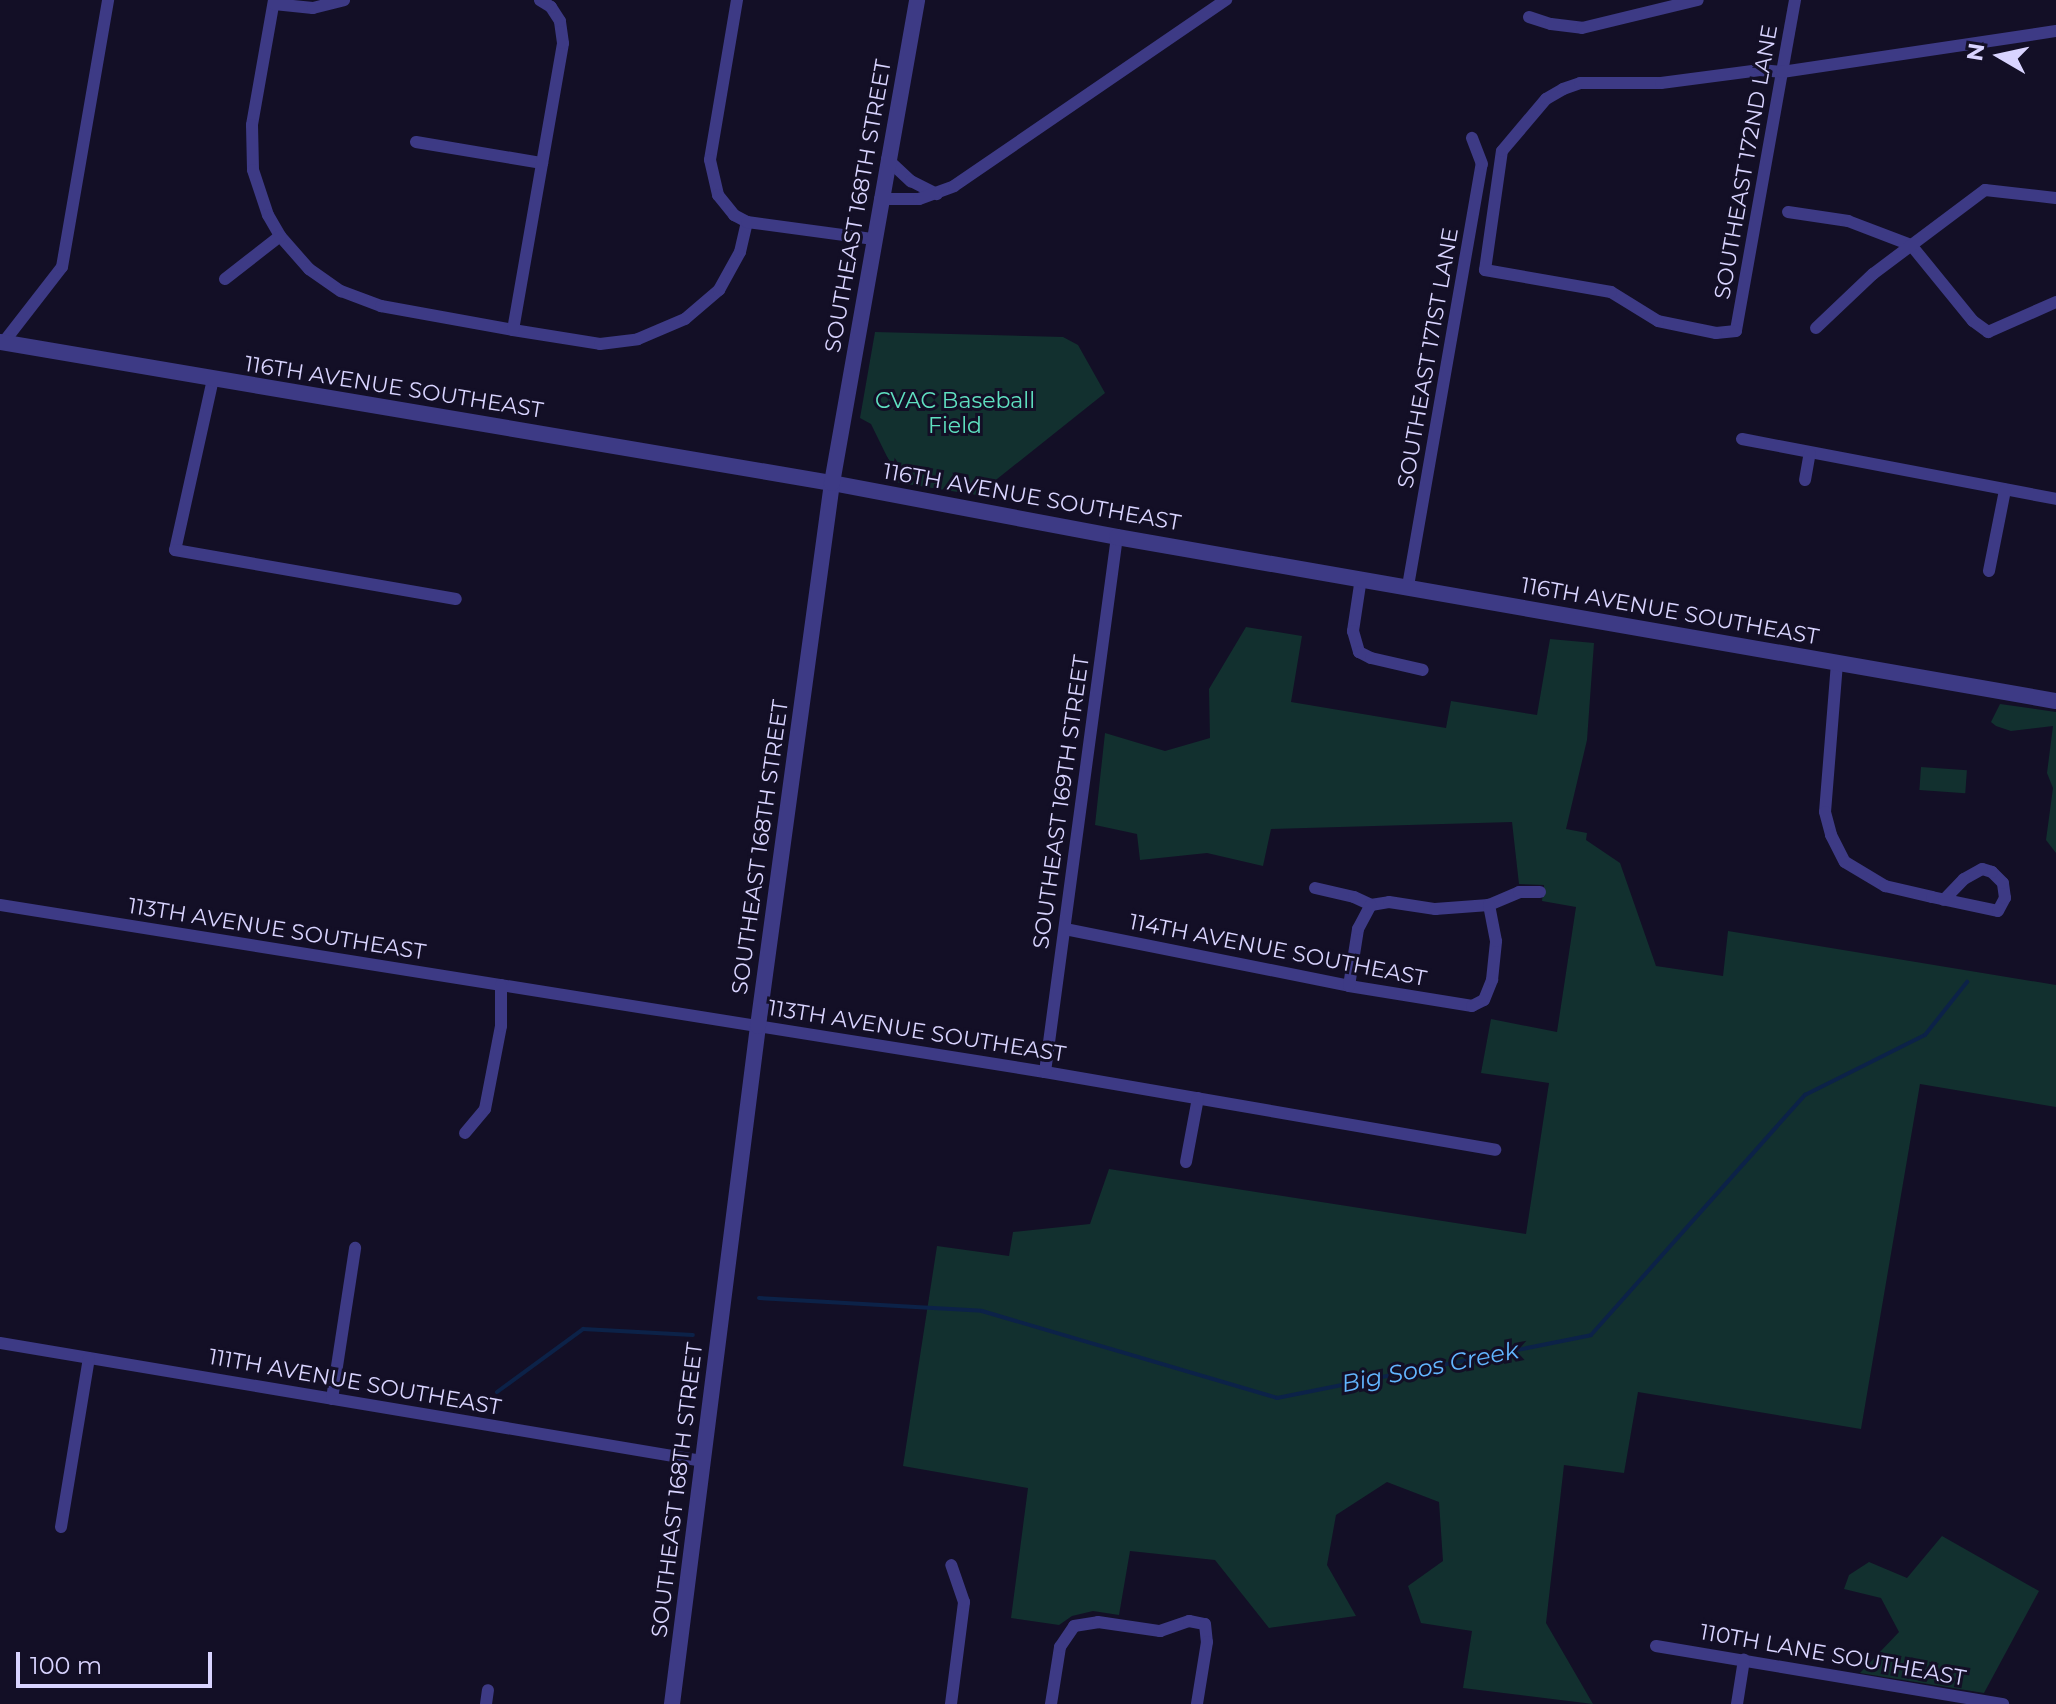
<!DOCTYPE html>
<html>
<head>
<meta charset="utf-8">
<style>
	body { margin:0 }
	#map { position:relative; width:2056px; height:1704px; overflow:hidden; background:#130f26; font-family:Montserrat,sans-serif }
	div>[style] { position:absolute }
	.green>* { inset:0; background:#12302f; transform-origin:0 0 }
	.stream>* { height:4px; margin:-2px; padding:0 2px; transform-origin:2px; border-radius:2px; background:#0c2248 }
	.minor>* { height:12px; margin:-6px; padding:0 6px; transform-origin:6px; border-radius:6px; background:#3d3a85 }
	.tertiary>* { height:16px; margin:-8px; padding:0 8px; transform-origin:8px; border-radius:8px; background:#3d3a85 }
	span { translate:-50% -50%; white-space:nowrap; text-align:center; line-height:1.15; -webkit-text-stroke:6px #130f26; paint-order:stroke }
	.street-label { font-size:22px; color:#d9d4ff }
	.park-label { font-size:22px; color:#5fe0c0 }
	.water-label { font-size:24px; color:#62b6ff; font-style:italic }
	.north { position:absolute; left:1960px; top:16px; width:80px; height:80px; -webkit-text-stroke:6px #130f26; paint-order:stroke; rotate:279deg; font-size:22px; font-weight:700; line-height:32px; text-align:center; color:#d9d4ff }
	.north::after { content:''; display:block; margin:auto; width:28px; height:36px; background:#d9d4ff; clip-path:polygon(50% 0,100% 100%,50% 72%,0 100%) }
	.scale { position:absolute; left:16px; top:1652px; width:196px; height:36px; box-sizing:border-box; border:4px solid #d9d4ff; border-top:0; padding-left:10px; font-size:24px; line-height:28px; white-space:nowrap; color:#d9d4ff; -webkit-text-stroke:6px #130f26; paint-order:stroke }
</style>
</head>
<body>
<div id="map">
	<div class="green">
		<div style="clip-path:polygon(875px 332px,1063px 337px,1078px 345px,1105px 393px,977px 495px,894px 482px,896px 475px,871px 424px,860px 418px)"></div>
		<div style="clip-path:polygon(1246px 627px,1302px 636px,1291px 702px,1446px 728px,1451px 701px,1537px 715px,1550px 639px,1594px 643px,1587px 740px,1566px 829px,1587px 833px,1586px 840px,1620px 863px,1656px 966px,1723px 976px,1728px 931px,2056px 985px,2056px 1107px,1920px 1084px,1861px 1429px,1638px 1392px,1624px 1473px,1564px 1465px,1546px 1623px,1593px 1704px,1463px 1688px,1472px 1631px,1421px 1623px,1408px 1586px,1443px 1561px,1439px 1502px,1387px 1482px,1336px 1515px,1327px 1565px,1356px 1616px,1269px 1628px,1215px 1560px,1130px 1551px,1119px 1615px,1093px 1611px,1072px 1616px,1059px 1625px,1011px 1618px,1028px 1488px,903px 1466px,937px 1246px,1009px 1256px,1013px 1232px,1090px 1224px,1109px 1169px,1526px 1234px,1549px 1083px,1481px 1073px,1491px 1019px,1557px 1032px,1576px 907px,1542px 901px,1544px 885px,1519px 884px,1512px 822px,1271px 829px,1263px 866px,1207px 853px,1140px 860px,1137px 834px,1095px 825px,1105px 733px,1165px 751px,1210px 738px,1209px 689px)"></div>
		<div style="clip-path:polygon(2000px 704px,2056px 712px,2056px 853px,2046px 840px,2053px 788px,2047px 773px,2053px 726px,2011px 731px,1996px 726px,1991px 722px)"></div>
		<div style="left:1921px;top:767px;width:46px;height:23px;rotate:4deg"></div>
		<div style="clip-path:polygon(1942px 1536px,2039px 1591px,1984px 1693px,1860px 1673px,1899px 1632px,1881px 1598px,1844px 1589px,1849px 1575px,1869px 1562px,1907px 1578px)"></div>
	</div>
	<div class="stream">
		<div style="left:759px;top:1298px;width:223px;rotate:3.3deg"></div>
		<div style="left:982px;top:1311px;width:308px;rotate:16.4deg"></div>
		<div style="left:1277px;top:1398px;width:320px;rotate:-11.3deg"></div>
		<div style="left:1591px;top:1335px;width:322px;rotate:-48.3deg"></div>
		<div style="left:1805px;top:1095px;width:134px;rotate:-26.6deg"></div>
		<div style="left:1925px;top:1035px;width:68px;rotate:-51.6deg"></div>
		<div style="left:497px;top:1392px;width:107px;rotate:-36.2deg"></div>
		<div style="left:583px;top:1329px;width:110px;rotate:3.1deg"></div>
	</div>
	<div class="minor">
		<div style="left:274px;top:0;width:127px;rotate:100deg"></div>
		<div style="left:252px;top:125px;width:45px;rotate:88.7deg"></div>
		<div style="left:253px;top:170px;width:47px;rotate:71.6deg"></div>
		<div style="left:268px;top:215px;width:24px;rotate:60deg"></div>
		<div style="left:280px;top:236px;width:44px;rotate:48.7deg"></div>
		<div style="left:309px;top:269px;width:39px;rotate:35deg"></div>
		<div style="left:341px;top:291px;width:43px;rotate:20.6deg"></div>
		<div style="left:381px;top:306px;width:134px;rotate:10.3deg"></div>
		<div style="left:513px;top:330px;width:88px;rotate:9.1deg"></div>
		<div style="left:600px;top:344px;width:38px;rotate:-7deg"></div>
		<div style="left:638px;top:339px;width:51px;rotate:-23.1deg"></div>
		<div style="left:685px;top:319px;width:45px;rotate:-40.5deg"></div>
		<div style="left:719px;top:290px;width:43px;rotate:-61.1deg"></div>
		<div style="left:740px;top:252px;width:31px;rotate:-77deg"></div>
		<div style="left:737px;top:0;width:162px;rotate:99.6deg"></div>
		<div style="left:710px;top:160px;width:36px;rotate:77deg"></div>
		<div style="left:718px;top:195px;width:26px;rotate:51deg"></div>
		<div style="left:734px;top:215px;width:15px;rotate:28deg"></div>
		<div style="left:747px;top:222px;width:126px;rotate:7.7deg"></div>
		<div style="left:1795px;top:0;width:73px;rotate:100.2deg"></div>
		<div style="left:1782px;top:72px;width:263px;rotate:100.1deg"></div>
		<div style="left:1736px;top:331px;width:20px;rotate:174deg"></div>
		<div style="left:1716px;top:333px;width:59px;rotate:-168.3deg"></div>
		<div style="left:1658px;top:321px;width:55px;rotate:-148.3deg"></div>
		<div style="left:1611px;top:292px;width:128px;rotate:-170.1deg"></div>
		<div style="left:1485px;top:270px;width:120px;rotate:-81.9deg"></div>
		<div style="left:1502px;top:151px;width:68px;rotate:-49.8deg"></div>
		<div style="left:1546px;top:99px;width:20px;rotate:-30deg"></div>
		<div style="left:1563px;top:89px;width:18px;rotate:-19deg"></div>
		<div style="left:1580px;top:83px;width:81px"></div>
		<div style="left:1661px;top:83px;width:100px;rotate:-7.5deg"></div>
		<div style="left:1760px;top:70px;width:22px;rotate:5deg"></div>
		<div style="left:1782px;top:72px;width:277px;rotate:-8.5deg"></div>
		<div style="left:274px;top:4px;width:39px;rotate:6deg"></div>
		<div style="left:313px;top:8px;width:32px;rotate:-14deg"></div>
		<div style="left:1529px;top:17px;width:23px;rotate:18deg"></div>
		<div style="left:1551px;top:24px;width:31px;rotate:7deg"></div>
		<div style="left:1582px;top:28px;width:119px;rotate:-13.6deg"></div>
		<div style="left:416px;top:142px;width:128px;rotate:9.5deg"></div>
		<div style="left:887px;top:159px;width:33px;rotate:43deg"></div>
		<div style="left:911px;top:181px;width:29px;rotate:27deg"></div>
		<div style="left:880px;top:199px;width:39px"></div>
		<div style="left:919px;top:199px;width:37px;rotate:-20deg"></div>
		<div style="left:954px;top:186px;width:330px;rotate:-34.4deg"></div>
		<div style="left:1788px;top:212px;width:61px;rotate:8.5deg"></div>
		<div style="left:1848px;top:221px;width:67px;rotate:20.9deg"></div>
		<div style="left:1911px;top:245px;width:98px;rotate:50.8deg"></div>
		<div style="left:1973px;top:321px;width:19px;rotate:36deg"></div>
		<div style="left:1988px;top:332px;width:74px;rotate:-23.8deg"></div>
		<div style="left:225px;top:279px;width:70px;rotate:-38deg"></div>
		<div style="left:1816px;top:328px;width:79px;rotate:-43.5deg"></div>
		<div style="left:1873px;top:274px;width:140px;rotate:-36.9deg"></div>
		<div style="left:1985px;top:190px;width:71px;rotate:6.4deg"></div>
		<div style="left:513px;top:330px;width:291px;rotate:-80.1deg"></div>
		<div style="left:563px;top:43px;width:22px;rotate:-98deg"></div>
		<div style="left:560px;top:21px;width:17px;rotate:-123deg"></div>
		<div style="left:551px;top:7px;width:13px;rotate:-148deg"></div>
		<div style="left:3px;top:343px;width:96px;rotate:-52.2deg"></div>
		<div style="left:62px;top:267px;width:271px;rotate:-80.2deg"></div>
		<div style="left:213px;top:379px;width:175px;rotate:102.5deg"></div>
		<div style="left:175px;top:550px;width:285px;rotate:9.9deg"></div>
		<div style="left:1742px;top:439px;width:320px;rotate:10.8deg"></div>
		<div style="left:1805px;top:480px;width:27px;rotate:-80deg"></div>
		<div style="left:1989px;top:571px;width:83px;rotate:-78.8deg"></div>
		<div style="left:1361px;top:578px;width:54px;rotate:98.6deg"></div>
		<div style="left:1353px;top:631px;width:22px;rotate:74deg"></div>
		<div style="left:1359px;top:652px;width:13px;rotate:27deg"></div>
		<div style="left:1371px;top:658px;width:53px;rotate:13deg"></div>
		<div style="left:1408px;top:586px;width:428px;rotate:-80.1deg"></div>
		<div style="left:1482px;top:164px;width:28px;rotate:-111deg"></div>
		<div style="left:1837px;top:663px;width:149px;rotate:94.6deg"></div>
		<div style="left:1825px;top:812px;width:24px;rotate:75deg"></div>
		<div style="left:1831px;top:835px;width:30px;rotate:63deg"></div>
		<div style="left:1845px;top:862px;width:47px;rotate:31deg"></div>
		<div style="left:1885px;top:886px;width:48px;rotate:13.2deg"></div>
		<div style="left:1932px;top:897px;width:67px;rotate:12deg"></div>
		<div style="left:1998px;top:911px;width:15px;rotate:-62deg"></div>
		<div style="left:2005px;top:898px;width:15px;rotate:-98deg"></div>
		<div style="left:2003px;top:883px;width:16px;rotate:-135deg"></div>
		<div style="left:1992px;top:872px;width:10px;rotate:-163deg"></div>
		<div style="left:1982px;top:869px;width:21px;rotate:151deg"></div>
		<div style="left:1964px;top:879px;width:29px;rotate:134deg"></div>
		<div style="left:1315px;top:888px;width:40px;rotate:13deg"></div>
		<div style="left:1354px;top:897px;width:19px;rotate:25deg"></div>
		<div style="left:1371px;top:905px;width:18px;rotate:-9deg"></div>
		<div style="left:1389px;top:902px;width:47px;rotate:8.7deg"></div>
		<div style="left:1435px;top:909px;width:54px;rotate:-4.2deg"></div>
		<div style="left:1489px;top:905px;width:33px;rotate:-23deg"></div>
		<div style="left:1519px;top:892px;width:21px"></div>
		<div style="left:0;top:905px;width:1058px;rotate:9.08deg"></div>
		<div style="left:1045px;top:1072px;width:457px;rotate:9.8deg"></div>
		<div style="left:1065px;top:929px;width:290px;rotate:11.3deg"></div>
		<div style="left:1349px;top:986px;width:125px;rotate:9.2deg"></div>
		<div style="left:1472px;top:1006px;width:13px;rotate:-27deg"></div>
		<div style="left:1484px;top:1000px;width:22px;rotate:-68deg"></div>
		<div style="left:1492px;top:980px;width:39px;rotate:-84deg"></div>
		<div style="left:1496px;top:941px;width:37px;rotate:-101deg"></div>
		<div style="left:1349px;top:986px;width:58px;rotate:-81deg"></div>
		<div style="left:1358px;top:929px;width:27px;rotate:-62deg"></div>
		<div style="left:1045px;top:1072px;width:540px;rotate:-82.34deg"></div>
		<div style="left:465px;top:1133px;width:31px;rotate:-50deg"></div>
		<div style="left:485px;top:1109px;width:85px;rotate:-79.1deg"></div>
		<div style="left:501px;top:1026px;width:41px;rotate:-90deg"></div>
		<div style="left:1186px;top:1162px;width:65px;rotate:-79.4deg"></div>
		<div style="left:0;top:1343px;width:713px;rotate:9.53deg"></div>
		<div style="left:332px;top:1399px;width:153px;rotate:-81.3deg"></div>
		<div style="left:61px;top:1527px;width:171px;rotate:-80.6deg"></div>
		<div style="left:1656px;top:1646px;width:352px;rotate:9.5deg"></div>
		<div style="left:486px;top:1704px;width:14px;rotate:-82deg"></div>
		<div style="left:951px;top:1704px;width:103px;rotate:-82.7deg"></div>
		<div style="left:964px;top:1602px;width:39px;rotate:-109deg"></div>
		<div style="left:1051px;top:1704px;width:58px;rotate:-81deg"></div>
		<div style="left:1060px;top:1647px;width:25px;rotate:-56deg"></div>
		<div style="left:1074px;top:1626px;width:24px;rotate:-9deg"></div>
		<div style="left:1098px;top:1622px;width:63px;rotate:8.3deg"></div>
		<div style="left:1160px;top:1631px;width:31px;rotate:-19deg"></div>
		<div style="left:1189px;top:1621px;width:16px;rotate:11deg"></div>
		<div style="left:1205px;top:1624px;width:18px;rotate:84deg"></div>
		<div style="left:1207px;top:1642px;width:63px;rotate:99.2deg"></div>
		<div style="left:1737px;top:1704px;width:45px;rotate:-81deg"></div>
	</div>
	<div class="tertiary">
		<div style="left:0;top:342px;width:844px;rotate:9.62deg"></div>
		<div style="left:832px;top:483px;width:290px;rotate:10.7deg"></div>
		<div style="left:1117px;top:537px;width:953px;rotate:9.91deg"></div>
		<div style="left:672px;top:1704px;width:683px;rotate:-82.77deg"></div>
		<div style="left:758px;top:1026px;width:548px;rotate:-82.24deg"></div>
		<div style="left:832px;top:483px;width:490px;rotate:-80deg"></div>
	</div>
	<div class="street-label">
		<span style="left:1746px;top:162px;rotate:-80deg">SOUTHEAST 172ND LANE</span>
		<span style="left:858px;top:206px;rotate:-80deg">SOUTHEAST 168TH STREET</span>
		<span style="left:1428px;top:358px;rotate:-80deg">SOUTHEAST 171ST LANE</span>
		<span style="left:394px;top:387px;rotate:9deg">116TH AVENUE SOUTHEAST</span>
		<span style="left:1032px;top:497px;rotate:10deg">116TH AVENUE SOUTHEAST</span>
		<span style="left:1670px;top:611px;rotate:10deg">116TH AVENUE SOUTHEAST</span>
		<span style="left:1061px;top:802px;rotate:-82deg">SOUTHEAST 169TH STREET</span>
		<span style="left:760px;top:847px;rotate:-82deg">SOUTHEAST 168TH STREET</span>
		<span style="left:277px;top:929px;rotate:9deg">113TH AVENUE SOUTHEAST</span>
		<span style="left:1278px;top:950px;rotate:11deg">114TH AVENUE SOUTHEAST</span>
		<span style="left:917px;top:1031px;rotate:9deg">113TH AVENUE SOUTHEAST</span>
		<span style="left:355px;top:1382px;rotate:10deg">111TH AVENUE SOUTHEAST</span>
		<span style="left:677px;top:1490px;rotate:-83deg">SOUTHEAST 168TH STREET</span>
		<span style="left:1833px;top:1655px;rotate:10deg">110TH LANE SOUTHEAST</span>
	</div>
	<div class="park-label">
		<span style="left:955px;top:413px">CVAC Baseball<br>Field</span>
	</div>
	<div class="water-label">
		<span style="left:1430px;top:1367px;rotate:-11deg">Big Soos Creek</span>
	</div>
	<div class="north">N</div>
	<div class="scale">100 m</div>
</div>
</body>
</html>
